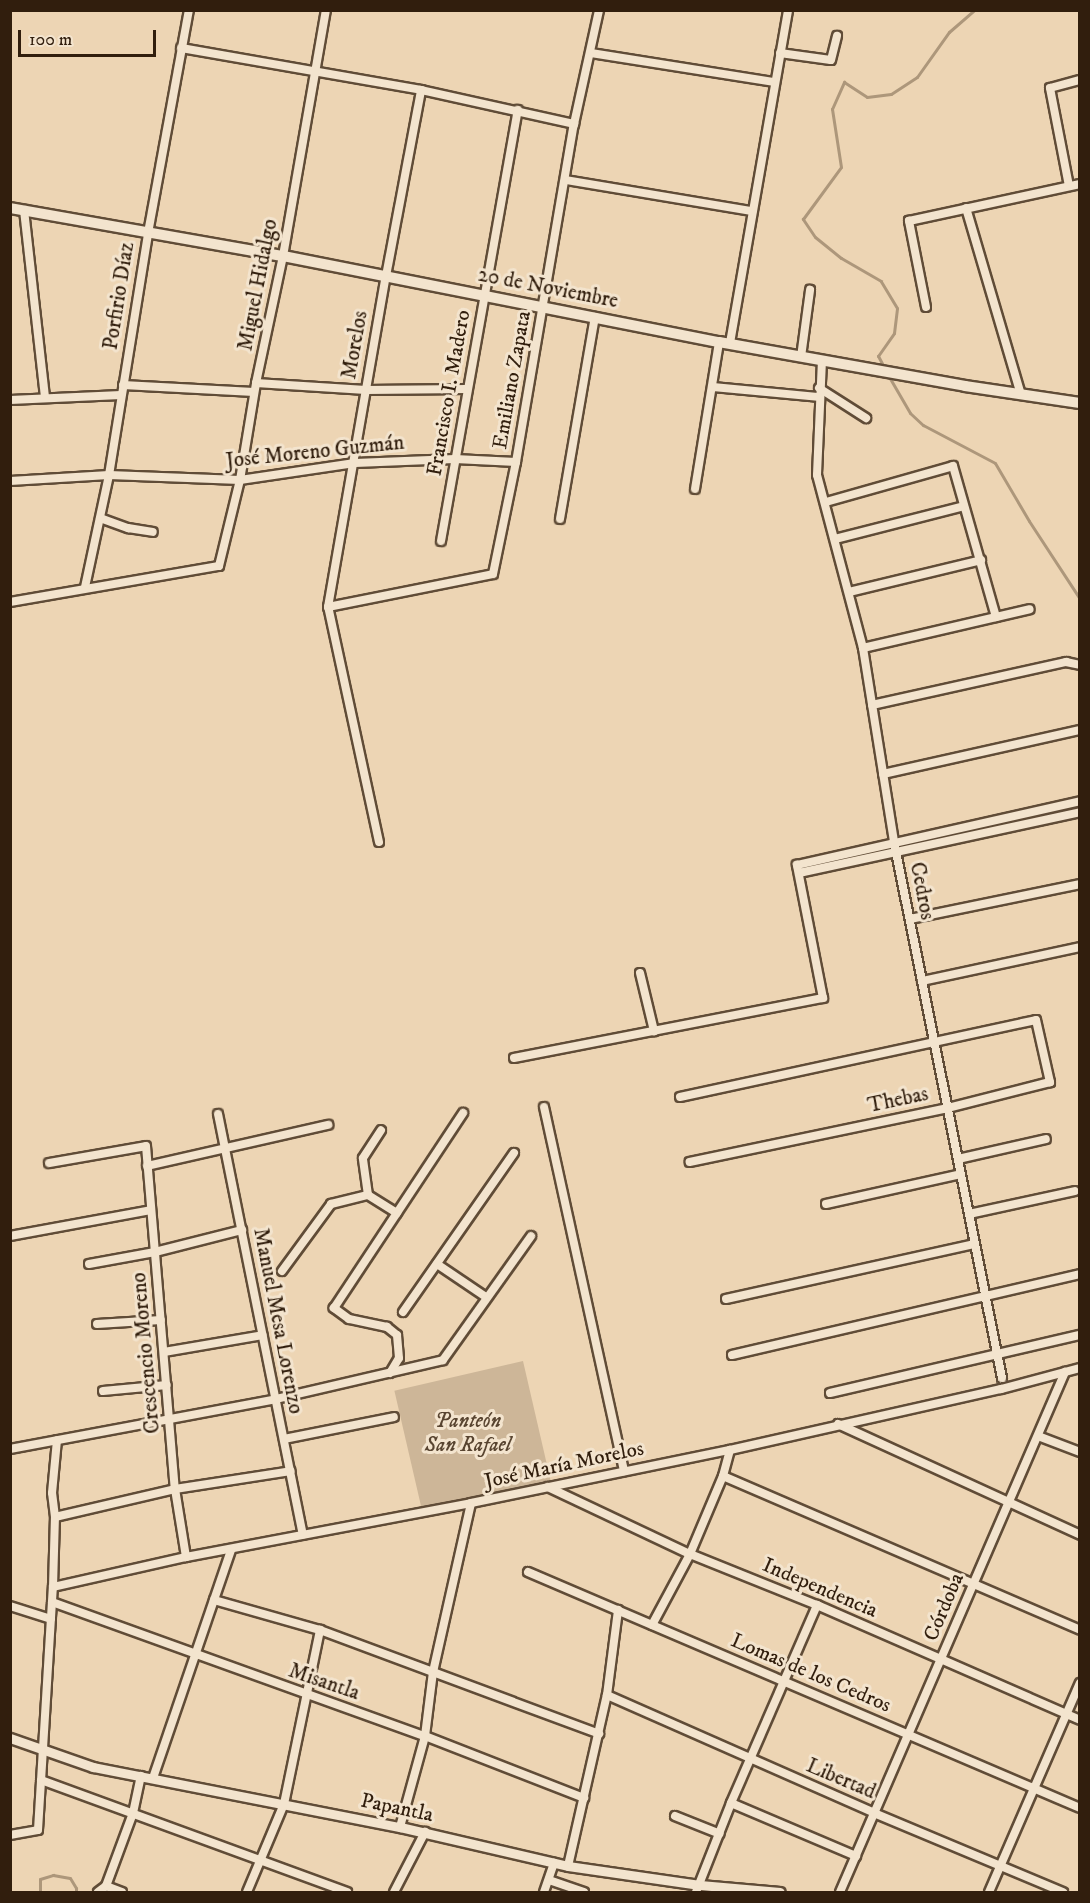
<!DOCTYPE html>
<html>
<head>
<meta charset="utf-8">
<style>
	body { margin:0 }
	#map { position:relative; width:1090px; height:1903px; overflow:hidden; background:#edd5b4; font-family:"IM FELL DW Pica",serif }
	div>[style] { position:absolute }
	.green>* { inset:0; background:#cdb698; transform-origin:0 0 }
	.stream>* { height:3px; margin:-1.5px; padding:0 1.5px; transform-origin:1.5px; border-radius:1.5px; background:#ad977b }
	.roads { filter:drop-shadow(2px 0 #604c37) drop-shadow(-2px 0 #604c37) drop-shadow(0 2px #604c37) drop-shadow(0 -2px #604c37) }
	.minor>* { height:8px; margin:-4px; padding:0 4px; transform-origin:4px; border-radius:4px; background:#f3e4ce }
	.tertiary>* { height:9px; margin:-4.5px; padding:0 4.5px; transform-origin:4.5px; border-radius:4.5px; background:#f3e4ce }
	.secondary>* { height:10px; margin:-5px; padding:0 5px; transform-origin:5px; border-radius:5px; background:#f3e4ce }
	span { translate:-50% -50%; white-space:nowrap; text-align:center; line-height:1.15; -webkit-text-stroke:6px #f3e4ce; paint-order:stroke }
	.street-label { font-size:21px; color:#311e0d }
	.park-label { font-size:21px; color:#584430; font-style:italic }
	.frame { position:absolute; inset:0; border:12px solid #311e0d; pointer-events:none }
	.scale { position:absolute; left:18px; top:30px; width:138px; height:27px; box-sizing:border-box; border:3px solid #311e0d; border-top:0; padding-left:8px; font-size:18px; line-height:21px; white-space:nowrap; color:#311e0d; -webkit-text-stroke:4px #f3e4ce; paint-order:stroke }
</style>
</head>
<body>
<div id="map">
	<div class="green">
		<div style="left:523px;top:1361px;width:124px;height:132px;rotate:77deg"></div>
	</div>
	<div class="stream">
		<div style="left:885px;top:369px;width:15px;rotate:-118deg"></div>
		<div style="left:878px;top:356px;width:28px;rotate:-55deg"></div>
		<div style="left:894px;top:333px;width:25px;rotate:-83deg"></div>
		<div style="left:897px;top:308px;width:31px;rotate:-121deg"></div>
		<div style="left:881px;top:281px;width:46px;rotate:-150.1deg"></div>
		<div style="left:841px;top:258px;width:33px;rotate:-141deg"></div>
		<div style="left:815px;top:237px;width:22px;rotate:-124deg"></div>
		<div style="left:803px;top:219px;width:64px;rotate:-53.8deg"></div>
		<div style="left:841px;top:167px;width:59px;rotate:-98.8deg"></div>
		<div style="left:832px;top:109px;width:30px;rotate:-66deg"></div>
		<div style="left:844px;top:82px;width:27px;rotate:33deg"></div>
		<div style="left:867px;top:97px;width:24px;rotate:-7deg"></div>
		<div style="left:891px;top:94px;width:31px;rotate:-33deg"></div>
		<div style="left:917px;top:77px;width:55px;rotate:-54.6deg"></div>
		<div style="left:949px;top:32px;width:33px;rotate:-41deg"></div>
		<div style="left:888px;top:375px;width:44px;rotate:59.9deg"></div>
		<div style="left:910px;top:413px;width:18px;rotate:43deg"></div>
		<div style="left:923px;top:425px;width:81px;rotate:27.8deg"></div>
		<div style="left:995px;top:463px;width:67px;rotate:59.6deg"></div>
		<div style="left:1029px;top:521px;width:93px;rotate:56.8deg"></div>
		<div style="left:40px;top:1892px;width:13px;rotate:-90deg"></div>
		<div style="left:40px;top:1879px;width:14px;rotate:-17deg"></div>
		<div style="left:53px;top:1875px;width:17px;rotate:10deg"></div>
		<div style="left:70px;top:1878px;width:12px;rotate:59deg"></div>
		<div style="left:76px;top:1888px;width:4px;rotate:90deg"></div>
	</div>
	<div class="roads">
		<div class="minor">
			<div style="left:181px;top:48px;width:244px;rotate:9.9deg"></div>
			<div style="left:421px;top:90px;width:157px;rotate:12.5deg"></div>
			<div style="left:591px;top:53px;width:186px;rotate:9deg"></div>
			<div style="left:780px;top:53px;width:51px;rotate:7.8deg"></div>
			<div style="left:831px;top:60px;width:25px;rotate:-76deg"></div>
			<div style="left:566px;top:180px;width:189px;rotate:9.5deg"></div>
			<div style="left:1069px;top:186px;width:100px;rotate:-101deg"></div>
			<div style="left:1050px;top:88px;width:31px;rotate:-15deg"></div>
			<div style="left:966px;top:208px;width:192px;rotate:73.6deg"></div>
			<div style="left:24px;top:210px;width:188px;rotate:83.6deg"></div>
			<div style="left:926px;top:307px;width:88px;rotate:-101.2deg"></div>
			<div style="left:909px;top:221px;width:175px;rotate:-12.2deg"></div>
			<div style="left:730px;top:343px;width:338px;rotate:-80.1deg"></div>
			<div style="left:801px;top:357px;width:68px;rotate:-82.3deg"></div>
			<div style="left:822px;top:360px;width:115px;rotate:92.5deg"></div>
			<div style="left:817px;top:475px;width:179px;rotate:75.1deg"></div>
			<div style="left:863px;top:648px;width:196px;rotate:80.9deg"></div>
			<div style="left:894px;top:842px;width:547px;rotate:78.61deg"></div>
			<div style="left:256px;top:383px;width:110px;rotate:3.6deg"></div>
			<div style="left:366px;top:390px;width:101px;rotate:-0.6deg"></div>
			<div style="left:123px;top:385px;width:131px;rotate:3.1deg"></div>
			<div style="left:713px;top:387px;width:105px;rotate:5.4deg"></div>
			<div style="left:819px;top:388px;width:56px;rotate:32.6deg"></div>
			<div style="left:10px;top:400px;width:111px;rotate:-2.6deg"></div>
			<div style="left:10px;top:481px;width:99px;rotate:-3.5deg"></div>
			<div style="left:109px;top:475px;width:131px;rotate:2.2deg"></div>
			<div style="left:240px;top:480px;width:116px;rotate:-8.4deg"></div>
			<div style="left:355px;top:463px;width:100px;rotate:-2.3deg"></div>
			<div style="left:455px;top:459px;width:61px;rotate:2.8deg"></div>
			<div style="left:695px;top:489px;width:149px;rotate:-80.7deg"></div>
			<div style="left:826px;top:502px;width:132px;rotate:-15.8deg"></div>
			<div style="left:953px;top:466px;width:157px;rotate:74.1deg"></div>
			<div style="left:100px;top:518px;width:30px;rotate:20deg"></div>
			<div style="left:128px;top:528px;width:25px;rotate:9deg"></div>
			<div style="left:560px;top:519px;width:205px;rotate:-80.2deg"></div>
			<div style="left:835px;top:539px;width:133px;rotate:-14.3deg"></div>
			<div style="left:441px;top:541px;width:438px;rotate:-79.9deg"></div>
			<div style="left:85px;top:587px;width:115px;rotate:-77.9deg"></div>
			<div style="left:109px;top:475px;width:245px;rotate:-80.8deg"></div>
			<div style="left:148px;top:233px;width:227px;rotate:-79.6deg"></div>
			<div style="left:849px;top:592px;width:136px;rotate:-13.6deg"></div>
			<div style="left:10px;top:602px;width:212px;rotate:-9.8deg"></div>
			<div style="left:219px;top:566px;width:89px;rotate:-76.3deg"></div>
			<div style="left:240px;top:480px;width:98px;rotate:-80.6deg"></div>
			<div style="left:256px;top:383px;width:130px;rotate:-78deg"></div>
			<div style="left:283px;top:256px;width:250px;rotate:-80.1deg"></div>
			<div style="left:328px;top:607px;width:168px;rotate:-11.3deg"></div>
			<div style="left:493px;top:574px;width:114px;rotate:-78.4deg"></div>
			<div style="left:516px;top:462px;width:343px;rotate:-80.3deg"></div>
			<div style="left:574px;top:124px;width:117px;rotate:-77.6deg"></div>
			<div style="left:863px;top:648px;width:171px;rotate:-13.1deg"></div>
			<div style="left:872px;top:705px;width:199px;rotate:-12.5deg"></div>
			<div style="left:1066px;top:662px;width:14px;rotate:12deg"></div>
			<div style="left:883px;top:774px;width:202px;rotate:-12.6deg"></div>
			<div style="left:379px;top:842px;width:240px;rotate:-102.2deg"></div>
			<div style="left:328px;top:607px;width:336px;rotate:-80.1deg"></div>
			<div style="left:386px;top:276px;width:189px;rotate:-79.3deg"></div>
			<div style="left:799px;top:873px;width:288px;rotate:-12.2deg"></div>
			<div style="left:910px;top:919px;width:174px;rotate:-11.6deg"></div>
			<div style="left:640px;top:973px;width:60px;rotate:76.4deg"></div>
			<div style="left:922px;top:981px;width:162px;rotate:-12.1deg"></div>
			<div style="left:514px;top:1058px;width:315px;rotate:-11deg"></div>
			<div style="left:823px;top:998px;width:136px;rotate:-101.1deg"></div>
			<div style="left:797px;top:865px;width:290px;rotate:-12.7deg"></div>
			<div style="left:680px;top:1097px;width:364px;rotate:-12.2deg"></div>
			<div style="left:1036px;top:1020px;width:64px;rotate:77.3deg"></div>
			<div style="left:1050px;top:1082px;width:105px;rotate:165.7deg"></div>
			<div style="left:948px;top:1108px;width:264px;rotate:168.2deg"></div>
			<div style="left:544px;top:1107px;width:373px;rotate:77.6deg"></div>
			<div style="left:218px;top:1114px;width:429px;rotate:78.6deg"></div>
			<div style="left:958px;top:1159px;width:90px;rotate:-12.8deg"></div>
			<div style="left:49px;top:1163px;width:98px;rotate:-9.9deg"></div>
			<div style="left:146px;top:1146px;width:344px;rotate:85.2deg"></div>
			<div style="left:175px;top:1489px;width:69px;rotate:80.8deg"></div>
			<div style="left:147px;top:1166px;width:186px;rotate:-12.8deg"></div>
			<div style="left:368px;top:1195px;width:34px;rotate:32deg"></div>
			<div style="left:826px;top:1204px;width:138px;rotate:-12.5deg"></div>
			<div style="left:969px;top:1214px;width:108px;rotate:-12.2deg"></div>
			<div style="left:10px;top:1236px;width:143px;rotate:-10.4deg"></div>
			<div style="left:89px;top:1264px;width:67px;rotate:-10.3deg"></div>
			<div style="left:155px;top:1252px;width:90px;rotate:-14.2deg"></div>
			<div style="left:437px;top:1264px;width:59px;rotate:34deg"></div>
			<div style="left:282px;top:1271px;width:83px;rotate:-53.8deg"></div>
			<div style="left:331px;top:1204px;width:38px;rotate:-14deg"></div>
			<div style="left:368px;top:1195px;width:37px;rotate:-98deg"></div>
			<div style="left:363px;top:1158px;width:33px;rotate:-57deg"></div>
			<div style="left:726px;top:1299px;width:255px;rotate:-12.5deg"></div>
			<div style="left:403px;top:1312px;width:194px;rotate:-55.1deg"></div>
			<div style="left:97px;top:1324px;width:64px;rotate:-3.6deg"></div>
			<div style="left:164px;top:1352px;width:100px;rotate:-9.7deg"></div>
			<div style="left:732px;top:1355px;width:357px;rotate:-13.1deg"></div>
			<div style="left:390px;top:1373px;width:17px;rotate:-59deg"></div>
			<div style="left:399px;top:1358px;width:23px;rotate:-95deg"></div>
			<div style="left:397px;top:1335px;width:13px;rotate:-141deg"></div>
			<div style="left:387px;top:1327px;width:39px;rotate:-168deg"></div>
			<div style="left:349px;top:1319px;width:19px;rotate:-144deg"></div>
			<div style="left:334px;top:1308px;width:234px;rotate:-56.5deg"></div>
			<div style="left:103px;top:1391px;width:64px;rotate:-5.4deg"></div>
			<div style="left:830px;top:1393px;width:257px;rotate:-13.1deg"></div>
			<div style="left:838px;top:1424px;width:266px;rotate:24.6deg"></div>
			<div style="left:1038px;top:1436px;width:45px;rotate:20.9deg"></div>
			<div style="left:284px;top:1439px;width:112px;rotate:-11.3deg"></div>
			<div style="left:10px;top:1449px;width:271px;rotate:-10.6deg"></div>
			<div style="left:276px;top:1399px;width:171px;rotate:-13.1deg"></div>
			<div style="left:443px;top:1360px;width:152px;rotate:-54.6deg"></div>
			<div style="left:723px;top:1476px;width:389px;rotate:23.3deg"></div>
			<div style="left:548px;top:1487px;width:157px;rotate:25.3deg"></div>
			<div style="left:690px;top:1554px;width:137px;rotate:21.9deg"></div>
			<div style="left:817px;top:1605px;width:287px;rotate:23.6deg"></div>
			<div style="left:55px;top:1517px;width:123px;rotate:-13.1deg"></div>
			<div style="left:175px;top:1489px;width:117px;rotate:-8.8deg"></div>
			<div style="left:528px;top:1572px;width:600px;rotate:23.15deg"></div>
			<div style="left:53px;top:1587px;width:136px;rotate:-12.7deg"></div>
			<div style="left:186px;top:1557px;width:290px;rotate:-10.7deg"></div>
			<div style="left:471px;top:1503px;width:264px;rotate:-11.6deg"></div>
			<div style="left:730px;top:1450px;width:278px;rotate:-12.7deg"></div>
			<div style="left:1001px;top:1389px;width:82px;rotate:-14.9deg"></div>
			<div style="left:214px;top:1600px;width:110px;rotate:15.8deg"></div>
			<div style="left:320px;top:1630px;width:298px;rotate:20.4deg"></div>
			<div style="left:52px;top:1602px;width:396px;rotate:19.8deg"></div>
			<div style="left:425px;top:1736px;width:171px;rotate:21.3deg"></div>
			<div style="left:10px;top:1606px;width:43px;rotate:17.6deg"></div>
			<div style="left:652px;top:1625px;width:81px;rotate:-61.8deg"></div>
			<div style="left:690px;top:1554px;width:85px;rotate:-67.1deg"></div>
			<div style="left:723px;top:1476px;width:27px;rotate:-75deg"></div>
			<div style="left:607px;top:1695px;width:292px;rotate:23.8deg"></div>
			<div style="left:874px;top:1813px;width:205px;rotate:22.7deg"></div>
			<div style="left:153px;top:1778px;width:241px;rotate:-71.1deg"></div>
			<div style="left:41px;top:1780px;width:326px;rotate:20.1deg"></div>
			<div style="left:731px;top:1803px;width:136px;rotate:23deg"></div>
			<div style="left:675px;top:1816px;width:48px;rotate:21.8deg"></div>
			<div style="left:400px;top:1827px;width:94px;rotate:-74.6deg"></div>
			<div style="left:425px;top:1736px;width:64px;rotate:-82.9deg"></div>
			<div style="left:433px;top:1672px;width:173px;rotate:-77.3deg"></div>
			<div style="left:10px;top:1835px;width:28px;rotate:-10deg"></div>
			<div style="left:38px;top:1830px;width:243px;rotate:-86.5deg"></div>
			<div style="left:53px;top:1587px;width:70px;rotate:-88.4deg"></div>
			<div style="left:55px;top:1517px;width:24px;rotate:-97deg"></div>
			<div style="left:52px;top:1493px;width:53px;rotate:-84.6deg"></div>
			<div style="left:568px;top:1866px;width:175px;rotate:-77.2deg"></div>
			<div style="left:607px;top:1695px;width:86px;rotate:-82.6deg"></div>
			<div style="left:549px;top:1880px;width:37px;rotate:19deg"></div>
			<div style="left:106px;top:1886px;width:17px;rotate:21deg"></div>
			<div style="left:98px;top:1892px;width:10px;rotate:-37deg"></div>
			<div style="left:106px;top:1886px;width:78px;rotate:-69.7deg"></div>
			<div style="left:133px;top:1813px;width:38px;rotate:-78deg"></div>
			<div style="left:247px;top:1892px;width:95px;rotate:-67.2deg"></div>
			<div style="left:284px;top:1804px;width:178px;rotate:-78.3deg"></div>
			<div style="left:394px;top:1892px;width:68px;rotate:-62.7deg"></div>
			<div style="left:544px;top:1892px;width:31px;rotate:-71deg"></div>
			<div style="left:696px;top:1892px;width:96px;rotate:-68.5deg"></div>
			<div style="left:731px;top:1803px;width:216px;rotate:-66.5deg"></div>
			<div style="left:840px;top:1892px;width:567px;rotate:-66.6deg"></div>
			<div style="left:989px;top:1892px;width:228px;rotate:-66.5deg"></div>
		</div>
		<div class="tertiary">
			<div style="left:10px;top:1738px;width:88px;rotate:19.3deg"></div>
			<div style="left:93px;top:1767px;width:313px;rotate:11.1deg"></div>
			<div style="left:400px;top:1827px;width:172px;rotate:13.1deg"></div>
			<div style="left:568px;top:1866px;width:133px;rotate:8.2deg"></div>
			<div style="left:700px;top:1885px;width:80px;rotate:5deg"></div>
		</div>
		<div class="secondary">
			<div style="left:10px;top:208px;width:277px;rotate:10deg"></div>
			<div style="left:283px;top:256px;width:444px;rotate:11.2deg"></div>
			<div style="left:719px;top:342px;width:250px;rotate:10.1deg"></div>
			<div style="left:965px;top:386px;width:116px;rotate:8.4deg"></div>
		</div>
	</div>
	<div class="street-label">
		<span style="left:258px;top:285px;rotate:-79deg">Miguel Hidalgo</span>
		<span style="left:548px;top:288px;rotate:11deg">20 de Noviembre</span>
		<span style="left:119px;top:296px;rotate:-81deg">Porfirio Díaz</span>
		<span style="left:355px;top:345px;rotate:-80deg">Morelos</span>
		<span style="left:512px;top:380px;rotate:-80deg">Emiliano Zapata</span>
		<span style="left:449px;top:393px;rotate:-80deg">Francisco I. Madero</span>
		<span style="left:315px;top:452px;rotate:-6deg">José Moreno Guzmán</span>
		<span style="left:922px;top:891px;rotate:79deg">Cedros</span>
		<span style="left:898px;top:1100px;rotate:-12deg">Thebas</span>
		<span style="left:278px;top:1321px;rotate:79deg">Manuel Mesa Lorenzo</span>
		<span style="left:146px;top:1353px;rotate:-95deg">Crescencio Moreno</span>
		<span style="left:564px;top:1465px;rotate:-12deg">José María Morelos</span>
		<span style="left:820px;top:1588px;rotate:23deg">Independencia</span>
		<span style="left:944px;top:1607px;rotate:-67deg">Córdoba</span>
		<span style="left:811px;top:1673px;rotate:23deg">Lomas de los Cedros</span>
		<span style="left:324px;top:1682px;rotate:19deg">Misantla</span>
		<span style="left:841px;top:1779px;rotate:23deg">Libertad</span>
		<span style="left:397px;top:1808px;rotate:12deg">Papantla</span>
	</div>
	<div class="park-label">
		<span style="left:468px;top:1433px">Panteón<br>San Rafael</span>
	</div>
	<div class="frame"></div>
	<div class="scale">100 m</div>
</div>
</body>
</html>
